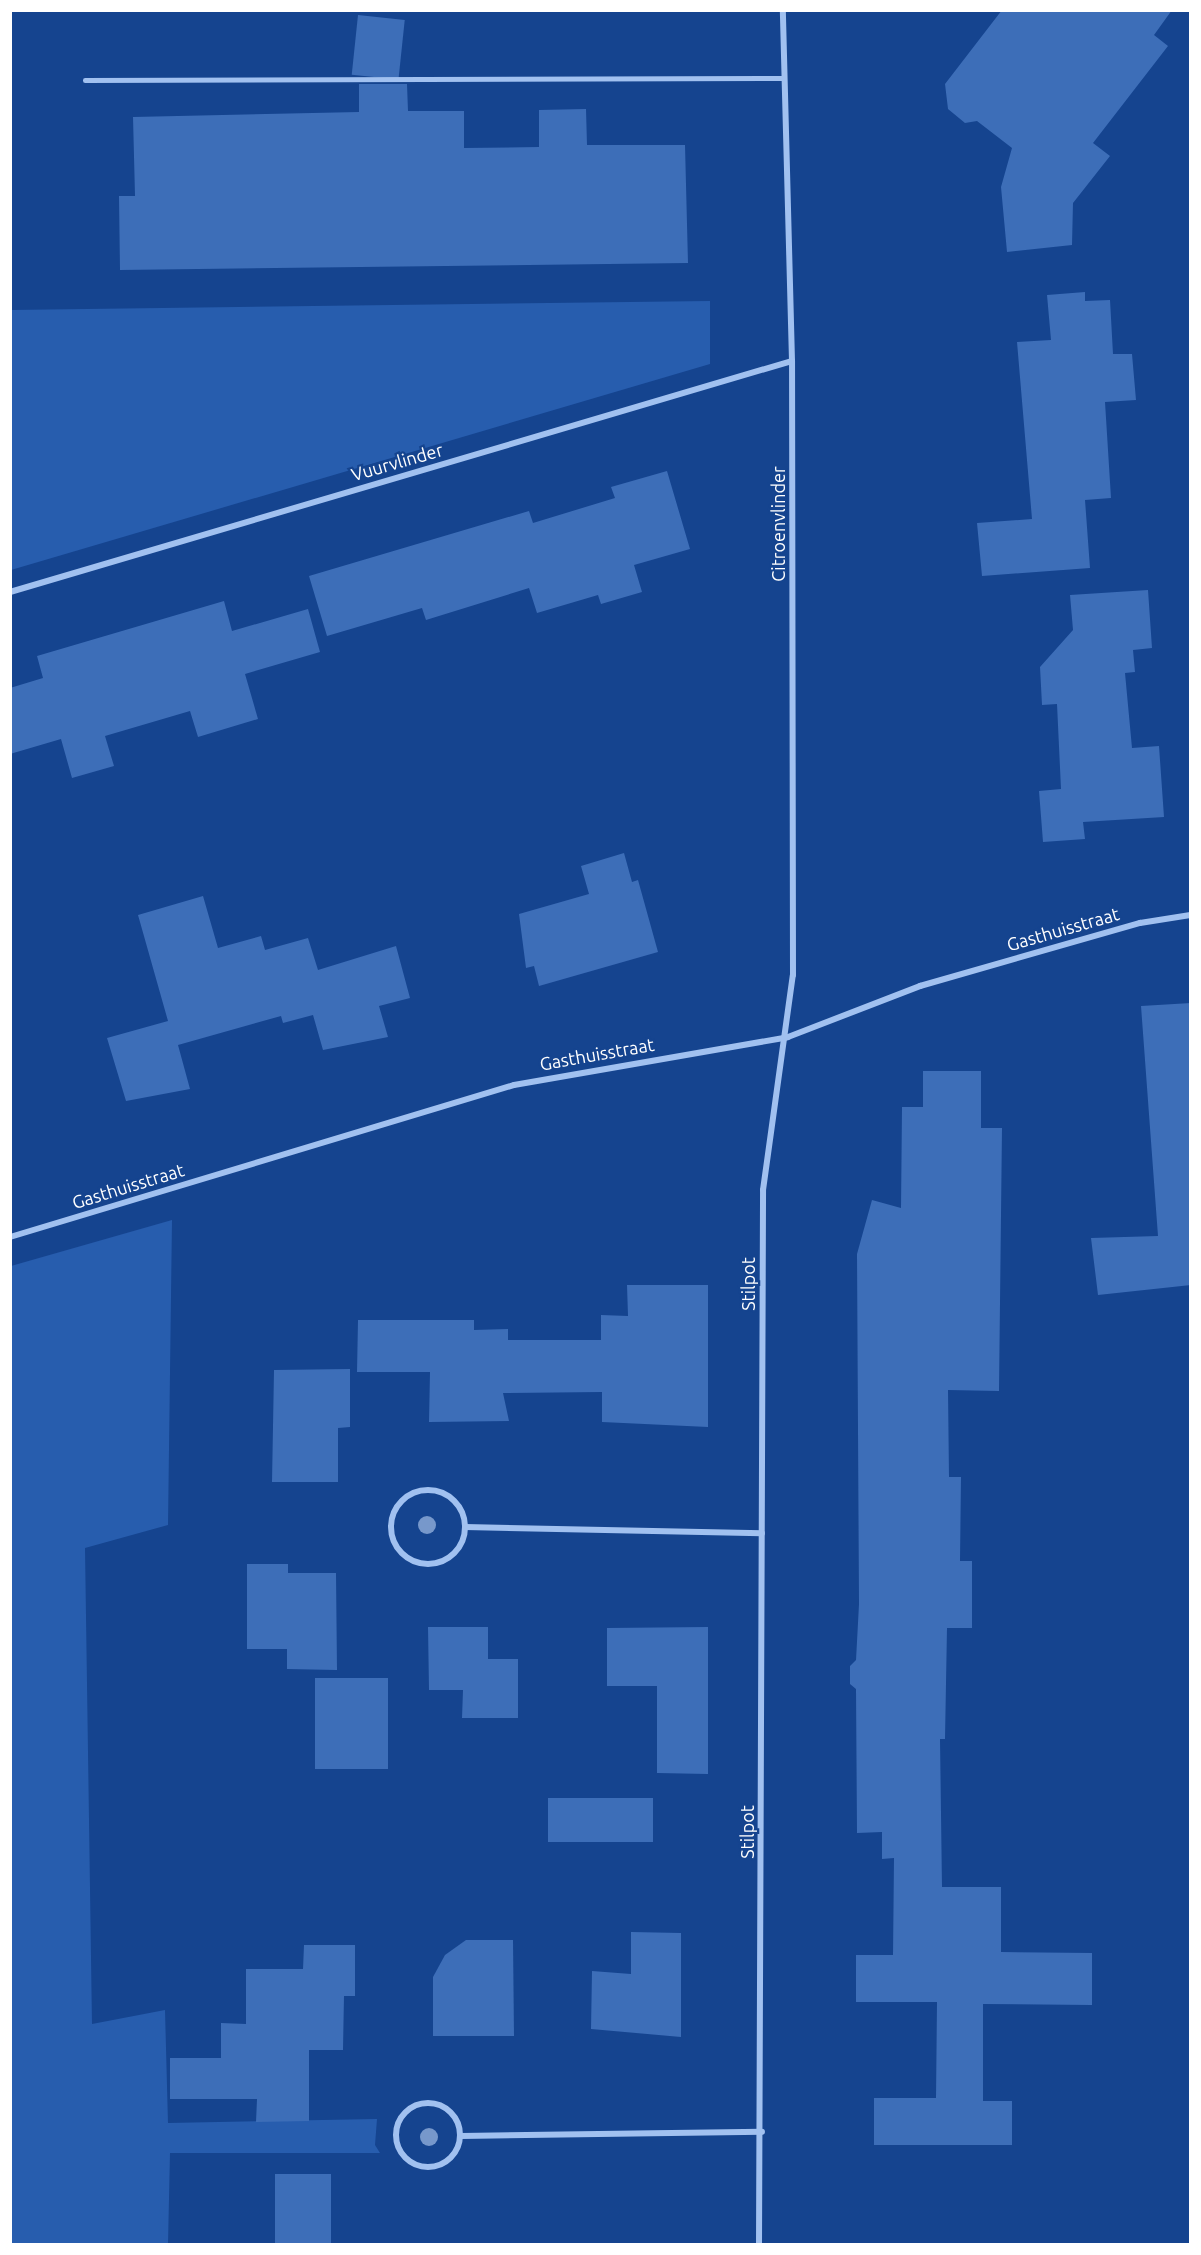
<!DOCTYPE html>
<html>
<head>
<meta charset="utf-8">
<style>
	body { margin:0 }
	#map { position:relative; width:1201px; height:2255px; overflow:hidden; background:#15448f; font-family:Ubuntu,sans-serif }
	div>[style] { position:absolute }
	.green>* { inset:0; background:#275dae }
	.building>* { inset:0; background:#3d6eb8; transform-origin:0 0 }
	.lane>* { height:4.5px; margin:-2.25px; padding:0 2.25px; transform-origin:2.25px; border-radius:2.25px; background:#a1c1f0 }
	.street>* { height:6px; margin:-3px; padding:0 3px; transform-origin:3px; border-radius:3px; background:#a1c1f0 }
	.street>.ring { margin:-3px; padding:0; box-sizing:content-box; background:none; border:6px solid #a1c1f0; border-radius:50% }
	.trees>* { width:18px; height:18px; margin:-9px; border-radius:50%; background:#7798cb }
	span { translate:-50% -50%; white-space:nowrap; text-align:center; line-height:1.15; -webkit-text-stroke:4.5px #15448f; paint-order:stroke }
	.street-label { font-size:18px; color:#fff }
	.frame { position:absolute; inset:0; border:12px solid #fff; pointer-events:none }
</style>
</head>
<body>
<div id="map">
	<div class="green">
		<div style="clip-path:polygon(710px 301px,710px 364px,11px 570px,11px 310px)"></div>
		<div style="clip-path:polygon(172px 1220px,168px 1525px,85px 1548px,92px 2024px,165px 2010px,168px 2123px,377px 2119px,375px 2145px,380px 2153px,170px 2153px,168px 2244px,11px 2244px,11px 1266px)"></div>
	</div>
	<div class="building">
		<div style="clip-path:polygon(1002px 10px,1172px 10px,1154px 35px,1168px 46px,1093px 143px,1110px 156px,1073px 203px,1072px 245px,1007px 252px,1001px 187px,1012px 148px,977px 121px,965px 123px,948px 109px,945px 84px)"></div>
		<div style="left:358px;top:15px;width:47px;height:60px;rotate:6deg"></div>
		<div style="clip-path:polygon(359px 84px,407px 84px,408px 111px,464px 111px,464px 148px,539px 147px,539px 110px,586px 109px,587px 145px,685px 145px,688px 263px,120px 270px,119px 196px,135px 196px,133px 117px,359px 112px)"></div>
		<div style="clip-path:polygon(1085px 292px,1085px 301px,1110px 300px,1113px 354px,1132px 354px,1136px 400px,1105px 402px,1111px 498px,1085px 500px,1090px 568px,982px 576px,977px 523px,1032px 519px,1017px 342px,1051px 340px,1047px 295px)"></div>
		<div style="clip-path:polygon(667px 471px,690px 549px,634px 565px,642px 592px,601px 604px,598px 595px,537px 613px,529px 588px,426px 620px,422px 608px,327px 636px,309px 576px,529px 511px,533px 523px,615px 498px,611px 487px)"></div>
		<div style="clip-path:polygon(1148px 590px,1152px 648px,1133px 650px,1135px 672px,1125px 673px,1132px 748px,1159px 746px,1164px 817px,1083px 822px,1085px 839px,1043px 842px,1039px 791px,1061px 789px,1057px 704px,1042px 705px,1040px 667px,1073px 630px,1070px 595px)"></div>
		<div style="clip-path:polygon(224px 601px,232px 631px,308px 609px,320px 652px,245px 674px,258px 719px,198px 737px,190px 711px,105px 736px,114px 766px,72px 778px,61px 739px,10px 754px,10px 688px,43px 678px,37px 656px)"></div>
		<div style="clip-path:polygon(624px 853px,632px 882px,638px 880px,658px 952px,539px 986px,534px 966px,526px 968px,519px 914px,589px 894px,581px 866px)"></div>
		<div style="clip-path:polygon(203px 896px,218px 948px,261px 936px,265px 950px,308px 938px,318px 970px,396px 946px,410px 998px,379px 1006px,388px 1037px,323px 1050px,313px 1015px,283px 1023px,281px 1016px,178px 1045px,190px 1089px,126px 1101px,107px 1038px,168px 1021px,138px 915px)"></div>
		<div style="clip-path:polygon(1191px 1003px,1191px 1285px,1098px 1295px,1091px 1238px,1158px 1236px,1141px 1006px)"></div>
		<div style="clip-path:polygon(923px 1071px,981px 1071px,981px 1128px,1002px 1128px,999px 1391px,948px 1390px,949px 1477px,961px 1477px,960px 1561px,972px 1561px,972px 1628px,947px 1628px,945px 1739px,940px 1739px,942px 1887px,1001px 1887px,1001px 1952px,1092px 1953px,1092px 2005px,983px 2004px,983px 2101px,1012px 2101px,1012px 2145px,874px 2145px,874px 2098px,936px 2098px,937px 2002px,856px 2002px,856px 1955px,893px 1955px,894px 1858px,882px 1859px,882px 1832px,857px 1833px,856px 1689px,850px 1684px,850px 1666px,856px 1660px,859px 1604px,857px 1254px,872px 1200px,901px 1208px,902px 1107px,923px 1107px)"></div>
		<div style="clip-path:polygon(627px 1285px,708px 1285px,708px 1427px,602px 1422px,602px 1392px,503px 1393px,509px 1421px,429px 1422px,430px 1372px,357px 1372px,358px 1320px,474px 1320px,474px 1330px,508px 1329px,508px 1340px,601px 1340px,601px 1315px,628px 1316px)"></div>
		<div style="clip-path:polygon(350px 1369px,350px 1427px,338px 1428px,338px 1482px,272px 1482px,274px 1370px)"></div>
		<div style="clip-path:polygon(247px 1564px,288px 1564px,288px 1573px,336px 1573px,337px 1670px,287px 1669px,287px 1649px,247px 1649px)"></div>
		<div style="clip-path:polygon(428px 1627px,488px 1627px,488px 1659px,518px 1659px,518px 1718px,462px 1718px,463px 1690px,429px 1690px)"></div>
		<div style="clip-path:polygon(708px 1627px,708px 1774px,657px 1773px,657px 1686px,607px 1686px,607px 1628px)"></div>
		<div style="left:315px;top:1678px;width:73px;height:91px"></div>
		<div style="left:548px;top:1798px;width:105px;height:44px"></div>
		<div style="clip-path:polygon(631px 1932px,681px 1933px,681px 2037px,591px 2029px,592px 1971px,631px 1974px)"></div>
		<div style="clip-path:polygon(466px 1940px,513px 1940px,514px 2036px,433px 2036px,433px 1977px,445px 1955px)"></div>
		<div style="clip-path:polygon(304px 1945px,355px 1945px,355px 1996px,344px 1996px,343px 2050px,309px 2050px,309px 2121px,256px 2122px,257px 2099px,170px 2099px,170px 2058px,221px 2058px,221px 2023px,246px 2024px,246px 1969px,303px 1969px)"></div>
		<div style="left:275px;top:2174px;width:56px;height:70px"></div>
	</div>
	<div class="lane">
		<div style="left:85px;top:80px;width:698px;rotate:-0.16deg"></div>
	</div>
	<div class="street">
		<div style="left:10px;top:592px;width:815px;rotate:-16.46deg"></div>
		<div style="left:10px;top:1237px;width:526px;rotate:-16.78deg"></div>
		<div style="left:514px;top:1085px;width:278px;rotate:-9.9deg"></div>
		<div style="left:788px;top:1037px;width:142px;rotate:-21.1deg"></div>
		<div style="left:920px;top:986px;width:229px;rotate:-16deg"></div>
		<div style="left:1140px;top:923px;width:51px;rotate:-9.1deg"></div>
		<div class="ring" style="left:391px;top:1490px;width:68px;height:68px"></div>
		<div style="left:465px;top:1527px;width:297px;rotate:1.2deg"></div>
		<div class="ring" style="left:396px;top:2103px;width:58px;height:58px"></div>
		<div style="left:461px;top:2136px;width:301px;rotate:-0.8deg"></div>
		<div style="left:759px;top:2244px;width:1054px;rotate:-89.78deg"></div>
		<div style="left:763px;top:1190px;width:217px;rotate:-82.1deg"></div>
		<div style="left:793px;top:975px;width:614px;rotate:-90.09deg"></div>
		<div style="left:792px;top:361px;width:351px;rotate:-91.5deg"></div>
	</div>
	<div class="trees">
		<div style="left:427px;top:1525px"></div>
		<div style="left:429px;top:2137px"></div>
	</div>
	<div class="street-label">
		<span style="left:397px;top:462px;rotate:-16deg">Vuurvlinder</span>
		<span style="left:778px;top:524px;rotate:-90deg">Citroenvlinder</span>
		<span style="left:1063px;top:929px;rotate:-16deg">Gasthuisstraat</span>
		<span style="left:597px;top:1054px;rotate:-10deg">Gasthuisstraat</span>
		<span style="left:128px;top:1186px;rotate:-17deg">Gasthuisstraat</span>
		<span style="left:748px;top:1284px;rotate:-90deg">Stilpot</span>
		<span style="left:747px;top:1832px;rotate:-90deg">Stilpot</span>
	</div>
	<div class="frame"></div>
</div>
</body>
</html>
